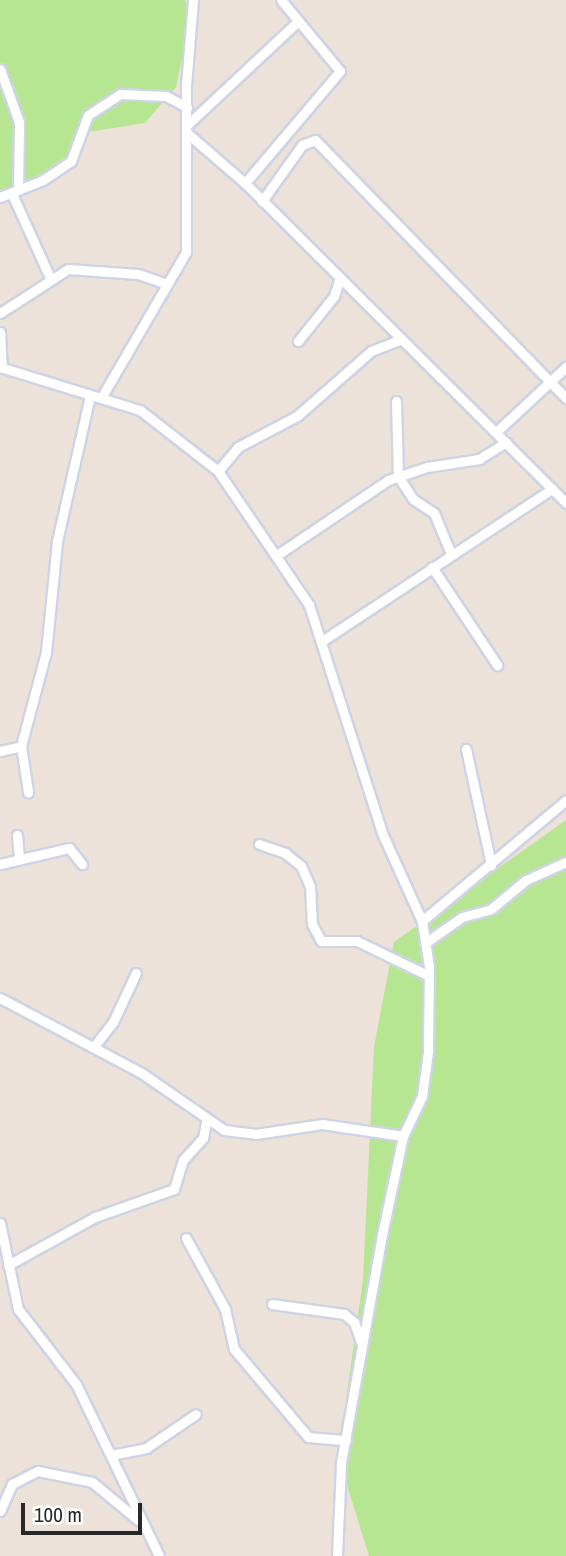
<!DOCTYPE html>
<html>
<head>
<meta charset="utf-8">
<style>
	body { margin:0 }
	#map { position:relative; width:566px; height:1556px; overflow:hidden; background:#ece2d9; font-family:"Archivo Narrow",sans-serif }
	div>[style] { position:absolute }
	.green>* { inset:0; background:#b6e692 }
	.roads { filter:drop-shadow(2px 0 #ced4e3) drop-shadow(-2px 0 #ced4e3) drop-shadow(0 2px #ced4e3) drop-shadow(0 -2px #ced4e3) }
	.street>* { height:9px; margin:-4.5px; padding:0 4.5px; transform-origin:4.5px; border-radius:4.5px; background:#fff }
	span { translate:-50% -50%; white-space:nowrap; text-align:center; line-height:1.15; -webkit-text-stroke:5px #fff; paint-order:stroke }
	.scale { position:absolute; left:21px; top:1503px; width:121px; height:32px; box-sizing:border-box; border:4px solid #282828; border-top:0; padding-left:9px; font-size:21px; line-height:24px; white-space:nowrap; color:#282828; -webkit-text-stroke:5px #fff; paint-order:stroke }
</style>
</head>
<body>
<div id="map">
	<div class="green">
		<div style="clip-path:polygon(0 0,185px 0,191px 15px,176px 87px,145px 123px,81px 133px,73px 156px,51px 172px,0 194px)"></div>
		<div style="clip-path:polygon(566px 820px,566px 1556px,369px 1556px,338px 1456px,363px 1280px,374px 1047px,394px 942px)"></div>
	</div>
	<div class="roads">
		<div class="street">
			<div style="left:0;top:69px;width:56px;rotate:70.3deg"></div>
			<div style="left:19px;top:122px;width:68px;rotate:90.8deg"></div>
			<div style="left:187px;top:125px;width:149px;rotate:-43.1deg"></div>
			<div style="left:187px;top:133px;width:77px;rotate:40.8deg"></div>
			<div style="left:245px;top:183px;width:453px;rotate:44.9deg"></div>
			<div style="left:245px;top:183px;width:147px;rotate:-49.7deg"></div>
			<div style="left:340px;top:71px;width:92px;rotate:-129.7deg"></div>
			<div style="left:12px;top:194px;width:94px;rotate:65.6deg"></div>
			<div style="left:0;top:197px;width:46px;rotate:-21.6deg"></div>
			<div style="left:43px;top:180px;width:34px;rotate:-34deg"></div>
			<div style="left:71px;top:161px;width:49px;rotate:-69.7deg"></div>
			<div style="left:88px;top:115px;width:38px;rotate:-33deg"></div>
			<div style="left:120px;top:94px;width:46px;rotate:2.5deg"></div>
			<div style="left:166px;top:96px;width:24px;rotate:28deg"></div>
			<div style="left:262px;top:201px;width:69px;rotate:-54.5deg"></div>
			<div style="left:302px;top:145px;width:14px;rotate:-21deg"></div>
			<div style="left:315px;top:140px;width:360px;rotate:45.8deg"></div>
			<div style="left:0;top:313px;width:81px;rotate:-32.9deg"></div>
			<div style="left:68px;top:269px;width:70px;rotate:4.1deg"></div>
			<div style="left:138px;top:274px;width:31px;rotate:19deg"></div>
			<div style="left:0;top:332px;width:36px;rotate:87deg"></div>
			<div style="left:298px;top:341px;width:58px;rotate:-51.3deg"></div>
			<div style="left:334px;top:296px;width:19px;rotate:-72deg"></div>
			<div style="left:0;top:367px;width:146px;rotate:17.1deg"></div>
			<div style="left:140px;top:410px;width:99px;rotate:38deg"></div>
			<div style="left:218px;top:471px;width:162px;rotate:55.8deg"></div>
			<div style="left:309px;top:605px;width:239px;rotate:72.2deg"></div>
			<div style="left:382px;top:833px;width:97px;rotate:65.6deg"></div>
			<div style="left:422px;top:921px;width:47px;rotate:81.3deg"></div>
			<div style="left:429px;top:967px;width:85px;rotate:90.7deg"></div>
			<div style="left:428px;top:1052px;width:44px;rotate:97.8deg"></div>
			<div style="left:422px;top:1096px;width:44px;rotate:115.4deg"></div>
			<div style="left:403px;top:1136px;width:101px;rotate:102deg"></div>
			<div style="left:382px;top:1235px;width:233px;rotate:100.2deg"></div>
			<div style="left:341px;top:1464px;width:92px;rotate:92.5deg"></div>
			<div style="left:101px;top:398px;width:169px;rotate:-59.8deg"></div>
			<div style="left:186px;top:252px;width:167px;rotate:-90deg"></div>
			<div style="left:186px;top:85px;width:85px;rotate:-85.3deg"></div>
			<div style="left:396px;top:401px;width:75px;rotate:88.5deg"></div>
			<div style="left:398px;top:476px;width:27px;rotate:57deg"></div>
			<div style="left:413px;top:499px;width:25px;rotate:34deg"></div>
			<div style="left:434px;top:513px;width:44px;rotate:67.5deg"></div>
			<div style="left:496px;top:432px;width:96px;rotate:-42.9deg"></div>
			<div style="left:218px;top:471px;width:31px;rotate:-50deg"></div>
			<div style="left:238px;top:447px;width:67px;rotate:-27.7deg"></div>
			<div style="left:297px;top:416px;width:98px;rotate:-41.3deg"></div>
			<div style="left:371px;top:351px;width:33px;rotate:-21deg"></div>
			<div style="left:277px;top:555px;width:134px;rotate:-34deg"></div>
			<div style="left:388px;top:480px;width:41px;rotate:-18.4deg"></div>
			<div style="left:427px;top:467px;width:53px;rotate:-8.7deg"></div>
			<div style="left:479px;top:459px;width:32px;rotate:-32deg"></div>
			<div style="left:432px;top:567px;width:118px;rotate:56.4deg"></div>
			<div style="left:322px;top:641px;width:276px;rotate:-33.5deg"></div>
			<div style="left:21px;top:746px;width:47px;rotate:81.3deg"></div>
			<div style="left:466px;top:749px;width:119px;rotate:77.8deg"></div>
			<div style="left:0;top:751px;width:22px;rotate:-13deg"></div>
			<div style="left:21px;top:746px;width:97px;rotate:-75.1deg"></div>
			<div style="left:46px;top:652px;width:112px;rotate:-84.3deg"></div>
			<div style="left:57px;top:541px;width:149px;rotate:-77.2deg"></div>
			<div style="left:17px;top:835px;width:24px;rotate:85deg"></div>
			<div style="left:259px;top:844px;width:28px;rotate:19deg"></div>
			<div style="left:285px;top:853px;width:21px;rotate:39deg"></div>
			<div style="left:301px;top:866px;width:22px;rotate:66deg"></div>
			<div style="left:310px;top:886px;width:38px;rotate:87deg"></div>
			<div style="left:312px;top:924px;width:19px;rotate:62deg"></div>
			<div style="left:321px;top:941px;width:36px"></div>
			<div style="left:357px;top:941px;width:78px;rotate:25.9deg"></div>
			<div style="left:0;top:864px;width:71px;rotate:-13.1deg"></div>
			<div style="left:69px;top:848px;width:21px;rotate:51deg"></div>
			<div style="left:422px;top:921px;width:188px;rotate:-40deg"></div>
			<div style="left:425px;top:943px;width:45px;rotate:-35.1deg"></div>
			<div style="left:462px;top:917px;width:30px;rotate:-15deg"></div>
			<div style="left:491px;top:909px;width:45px;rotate:-39.6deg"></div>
			<div style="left:526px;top:880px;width:44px;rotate:-24.2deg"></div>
			<div style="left:0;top:998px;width:158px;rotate:27.9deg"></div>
			<div style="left:140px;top:1072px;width:102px;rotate:34.6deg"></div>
			<div style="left:224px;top:1130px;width:32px;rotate:7deg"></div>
			<div style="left:256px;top:1134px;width:67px;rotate:-8.6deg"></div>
			<div style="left:322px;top:1124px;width:82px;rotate:8.4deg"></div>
			<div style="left:95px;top:1045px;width:29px;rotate:-52deg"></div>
			<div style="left:113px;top:1022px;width:54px;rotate:-64.9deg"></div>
			<div style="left:0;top:1223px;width:88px;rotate:78.2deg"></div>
			<div style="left:18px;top:1309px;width:95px;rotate:52.3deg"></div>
			<div style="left:76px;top:1384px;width:191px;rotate:64.2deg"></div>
			<div style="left:186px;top:1238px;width:81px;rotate:61.2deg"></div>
			<div style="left:225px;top:1309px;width:41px;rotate:77.3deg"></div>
			<div style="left:234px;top:1349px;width:115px;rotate:49.9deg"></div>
			<div style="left:308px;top:1437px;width:38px;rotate:5deg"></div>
			<div style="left:8px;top:1265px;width:99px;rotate:-28.9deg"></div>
			<div style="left:95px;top:1217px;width:84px;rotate:-19.5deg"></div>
			<div style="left:174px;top:1189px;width:30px;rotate:-73deg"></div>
			<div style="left:183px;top:1160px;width:30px;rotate:-48deg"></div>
			<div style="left:203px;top:1138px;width:20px;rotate:-79deg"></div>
			<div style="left:272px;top:1304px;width:73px;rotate:7.9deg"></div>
			<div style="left:344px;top:1314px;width:13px;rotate:39deg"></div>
			<div style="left:354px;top:1322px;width:24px;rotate:71deg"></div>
			<div style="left:111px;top:1455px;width:36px;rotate:-11deg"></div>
			<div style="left:146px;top:1448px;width:60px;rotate:-34.2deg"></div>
			<div style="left:0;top:1511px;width:30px;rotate:-66deg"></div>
			<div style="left:12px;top:1484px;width:29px;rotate:-27deg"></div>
			<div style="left:38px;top:1471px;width:55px;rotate:11.5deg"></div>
			<div style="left:92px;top:1482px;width:60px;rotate:39.6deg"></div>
		</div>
	</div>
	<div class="scale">100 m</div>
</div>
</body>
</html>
